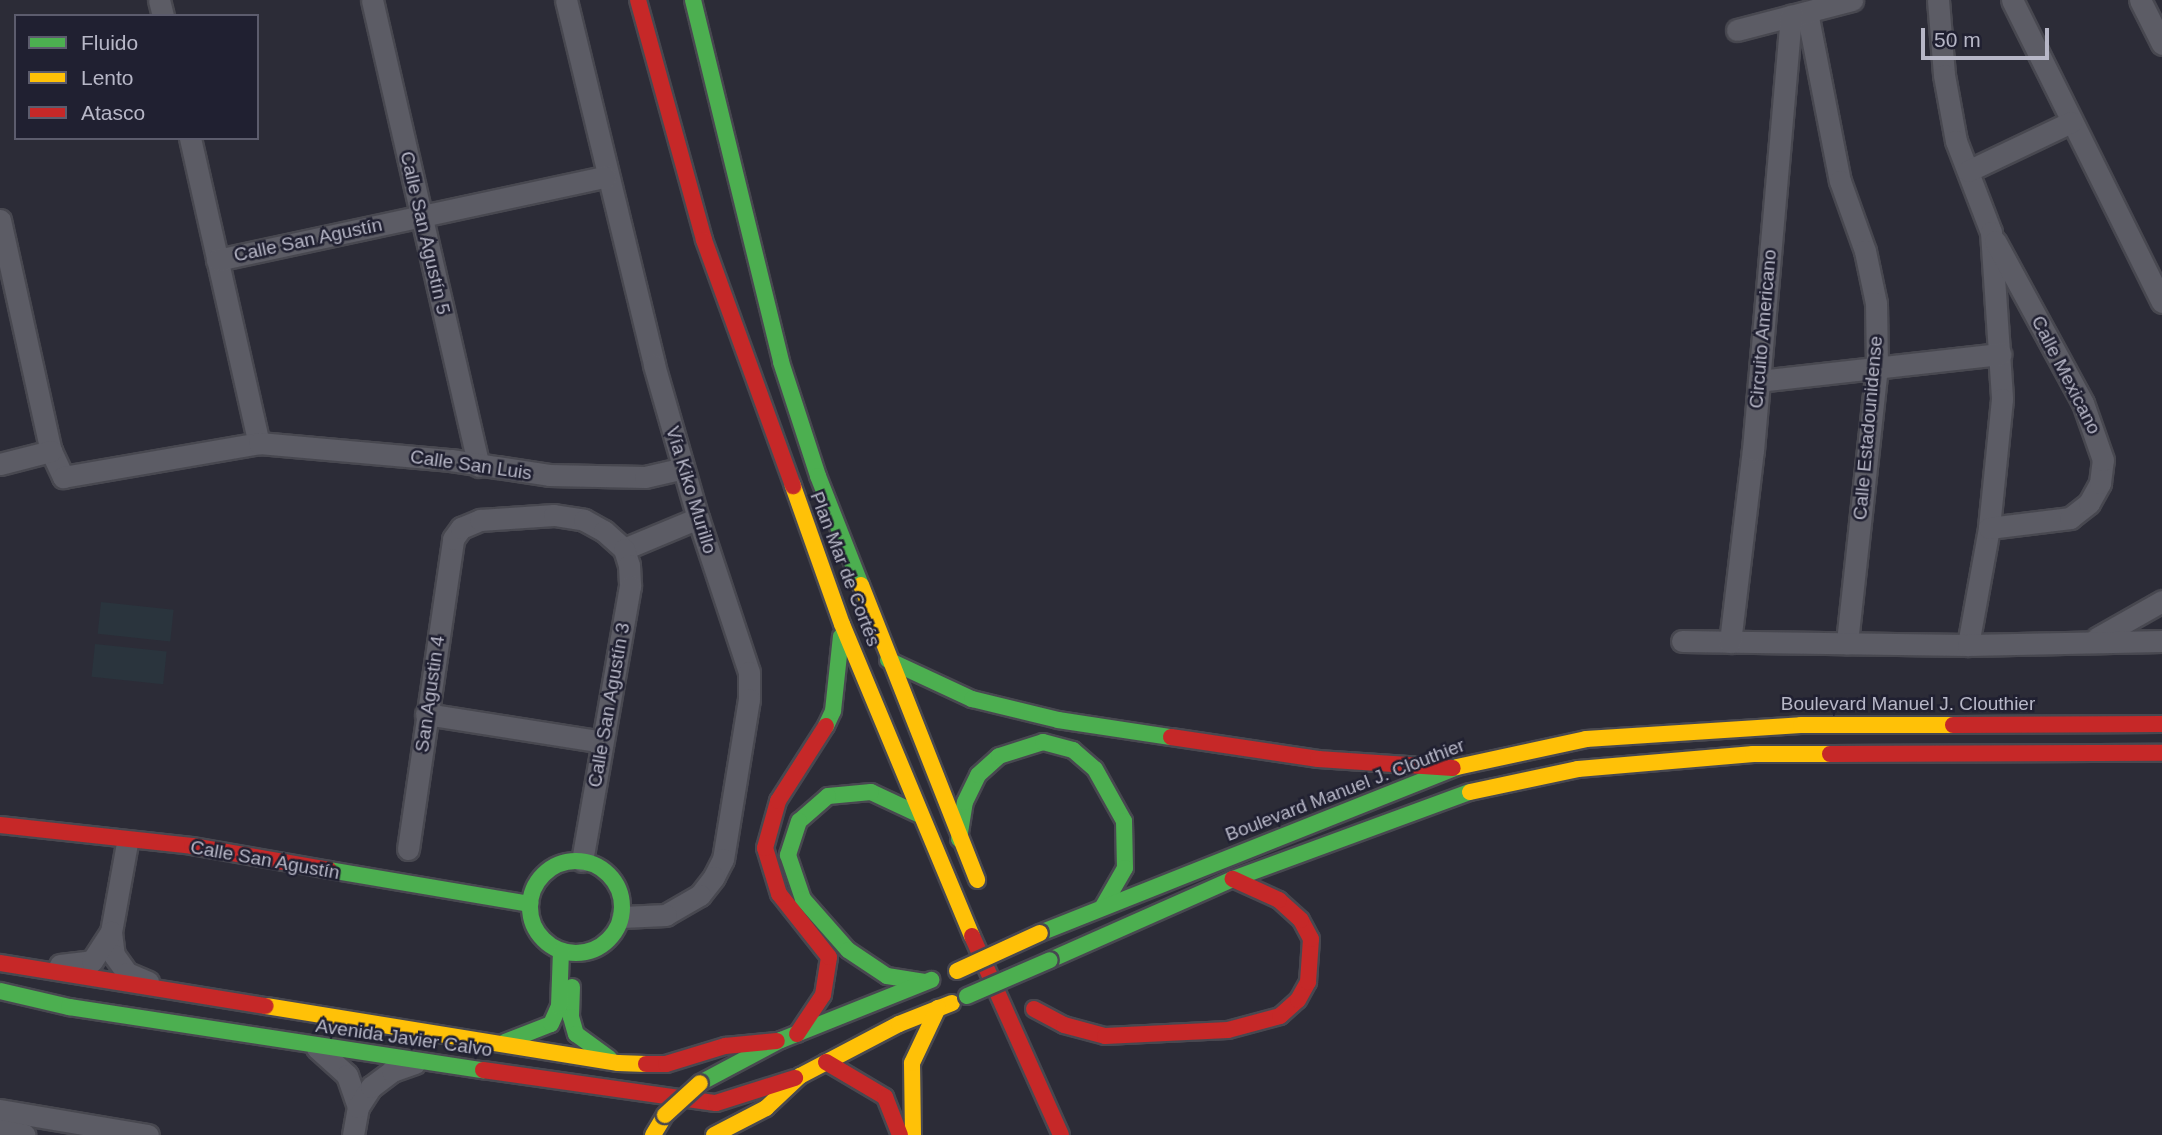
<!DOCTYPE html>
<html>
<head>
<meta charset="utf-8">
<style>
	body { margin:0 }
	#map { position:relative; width:2162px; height:1135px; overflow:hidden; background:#2c2c37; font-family:Arial,sans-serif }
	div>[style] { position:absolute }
	.green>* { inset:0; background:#2a343d; transform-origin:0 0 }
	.roads { filter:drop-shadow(2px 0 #484850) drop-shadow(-2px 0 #484850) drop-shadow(0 2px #484850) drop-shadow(0 -2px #484850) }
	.street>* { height:21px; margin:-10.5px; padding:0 10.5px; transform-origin:10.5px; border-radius:10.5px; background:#5c5c65 }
	.fast>* { height:16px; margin:-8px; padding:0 8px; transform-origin:8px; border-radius:8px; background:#4caf50 }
	.fast>.ring { margin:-8px; padding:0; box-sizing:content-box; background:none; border:16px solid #4caf50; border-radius:50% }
	.slow>* { height:16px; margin:-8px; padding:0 8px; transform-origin:8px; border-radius:8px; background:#ffc107 }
	.jam>* { height:16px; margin:-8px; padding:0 8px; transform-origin:8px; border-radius:8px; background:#c62828 }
	.bridges { filter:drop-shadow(2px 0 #474751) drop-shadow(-2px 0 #474751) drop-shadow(0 2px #474751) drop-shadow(0 -2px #474751) }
	.fast-bridge>* { height:16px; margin:-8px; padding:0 8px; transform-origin:8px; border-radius:8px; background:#4caf50 }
	.slow-bridge>* { height:16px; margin:-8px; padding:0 8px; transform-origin:8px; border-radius:8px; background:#ffc107 }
	span { translate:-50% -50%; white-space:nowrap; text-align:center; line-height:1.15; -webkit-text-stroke:5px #202031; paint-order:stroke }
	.street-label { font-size:19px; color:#b7b7c7 }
	.legend { position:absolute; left:14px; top:14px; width:245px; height:126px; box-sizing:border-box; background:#202031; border:2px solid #5c5c6d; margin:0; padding:9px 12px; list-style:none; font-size:21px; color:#b7b7c7 }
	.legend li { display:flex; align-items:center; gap:14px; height:35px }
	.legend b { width:35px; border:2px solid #5c5c6d }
	.scale { position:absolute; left:1921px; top:28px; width:128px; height:32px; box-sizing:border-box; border:4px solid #b7b7c7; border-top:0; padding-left:9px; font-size:21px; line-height:24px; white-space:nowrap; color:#b7b7c7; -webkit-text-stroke:5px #202031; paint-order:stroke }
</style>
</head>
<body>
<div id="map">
	<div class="green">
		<div style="left:101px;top:602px;width:73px;height:32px;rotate:6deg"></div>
		<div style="left:95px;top:644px;width:72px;height:33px;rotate:6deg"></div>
	</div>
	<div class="roads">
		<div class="street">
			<div style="left:159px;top:0;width:16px;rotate:76deg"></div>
			<div style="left:372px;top:0;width:478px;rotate:77.1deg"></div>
			<div style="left:566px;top:0;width:375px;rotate:76.4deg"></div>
			<div style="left:654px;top:365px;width:159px;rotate:74deg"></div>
			<div style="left:698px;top:518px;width:162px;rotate:71.7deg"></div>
			<div style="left:749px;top:672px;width:27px;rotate:90deg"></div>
			<div style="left:749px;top:699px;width:162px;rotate:99.2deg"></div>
			<div style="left:723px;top:859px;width:20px;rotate:117deg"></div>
			<div style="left:714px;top:877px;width:23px;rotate:128deg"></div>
			<div style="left:700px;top:895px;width:39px;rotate:150deg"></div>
			<div style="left:666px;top:915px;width:44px;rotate:177.4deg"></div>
			<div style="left:1938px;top:0;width:75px;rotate:85.4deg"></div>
			<div style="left:1944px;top:75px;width:67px;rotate:79.7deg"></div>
			<div style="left:1956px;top:141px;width:97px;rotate:69deg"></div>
			<div style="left:1991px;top:232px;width:167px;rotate:86.2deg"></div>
			<div style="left:2002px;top:399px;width:130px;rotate:95.8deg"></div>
			<div style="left:1989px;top:528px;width:119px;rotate:100.2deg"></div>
			<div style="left:2012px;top:0;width:337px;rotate:63.6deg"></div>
			<div style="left:2140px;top:0;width:49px;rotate:63.4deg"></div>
			<div style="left:1807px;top:12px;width:172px;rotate:79deg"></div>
			<div style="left:1840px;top:181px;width:74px;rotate:70.3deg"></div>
			<div style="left:1865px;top:251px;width:53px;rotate:78.1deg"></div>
			<div style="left:1876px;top:303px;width:63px;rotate:89.1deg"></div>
			<div style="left:1877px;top:366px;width:279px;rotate:96.2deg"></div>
			<div style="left:1737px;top:30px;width:119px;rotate:-14.6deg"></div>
			<div style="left:190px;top:138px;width:313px;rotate:77.3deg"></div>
			<div style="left:1968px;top:171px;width:114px;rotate:-25.4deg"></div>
			<div style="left:0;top:220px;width:237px;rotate:77.6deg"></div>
			<div style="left:51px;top:451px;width:29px;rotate:65deg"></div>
			<div style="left:63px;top:477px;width:199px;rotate:-9.8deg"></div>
			<div style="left:259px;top:443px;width:193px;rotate:5.1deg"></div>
			<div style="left:451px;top:460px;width:99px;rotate:8.7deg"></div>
			<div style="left:549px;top:475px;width:96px;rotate:1.2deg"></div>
			<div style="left:645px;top:477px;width:39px;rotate:-13deg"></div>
			<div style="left:217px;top:260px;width:397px;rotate:-12.1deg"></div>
			<div style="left:1759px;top:381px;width:243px;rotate:-6.4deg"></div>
			<div style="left:0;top:464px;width:53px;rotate:-14.3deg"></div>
			<div style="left:1989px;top:528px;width:82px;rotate:-7deg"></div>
			<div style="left:2070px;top:518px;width:24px;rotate:-38deg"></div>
			<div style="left:2089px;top:503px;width:23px;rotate:-61deg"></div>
			<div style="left:2100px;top:483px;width:23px;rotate:-83deg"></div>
			<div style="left:2103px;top:460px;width:60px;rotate:-109.3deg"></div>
			<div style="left:2083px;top:403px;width:184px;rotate:-118.5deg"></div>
			<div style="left:624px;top:549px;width:80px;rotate:-22.7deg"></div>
			<div style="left:2097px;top:638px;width:75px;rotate:-29.6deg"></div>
			<div style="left:1682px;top:641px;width:286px;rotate:0.8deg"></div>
			<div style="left:1968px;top:645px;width:194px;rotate:-1.2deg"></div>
			<div style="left:1730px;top:642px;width:193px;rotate:-83.2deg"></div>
			<div style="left:1753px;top:450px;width:436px;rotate:-85deg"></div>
			<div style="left:426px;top:714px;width:178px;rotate:9deg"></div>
			<div style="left:127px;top:843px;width:90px;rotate:100.2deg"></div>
			<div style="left:111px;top:932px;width:23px;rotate:83deg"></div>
			<div style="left:114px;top:955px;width:22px;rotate:54deg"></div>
			<div style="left:127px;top:973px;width:23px;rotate:23deg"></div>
			<div style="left:408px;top:849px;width:313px;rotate:-81.7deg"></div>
			<div style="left:453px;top:539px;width:14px;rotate:-54deg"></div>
			<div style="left:461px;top:528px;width:21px;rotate:-23deg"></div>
			<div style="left:480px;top:520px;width:74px;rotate:-3.9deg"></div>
			<div style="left:554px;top:515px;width:30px;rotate:9deg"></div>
			<div style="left:584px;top:520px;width:23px;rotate:29deg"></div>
			<div style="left:604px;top:531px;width:27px;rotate:42deg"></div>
			<div style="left:624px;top:549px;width:17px;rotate:73deg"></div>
			<div style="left:629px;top:565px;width:21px;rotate:87deg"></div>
			<div style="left:630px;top:586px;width:279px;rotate:99.9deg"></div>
			<div style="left:60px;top:965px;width:32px;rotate:-7deg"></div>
			<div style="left:92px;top:961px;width:35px;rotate:-57deg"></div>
			<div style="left:317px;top:1048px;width:40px;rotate:42deg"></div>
			<div style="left:347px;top:1075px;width:34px;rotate:71deg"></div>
			<div style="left:0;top:1110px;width:150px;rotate:9.6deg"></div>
			<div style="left:0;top:1130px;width:25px;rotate:11deg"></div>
			<div style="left:353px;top:1135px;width:28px;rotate:-80deg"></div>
			<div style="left:358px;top:1107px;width:24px;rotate:-57deg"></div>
			<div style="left:371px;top:1087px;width:26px;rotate:-37deg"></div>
			<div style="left:392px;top:1071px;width:24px;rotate:-19deg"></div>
		</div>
		<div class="fast">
			<div style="left:693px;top:0;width:373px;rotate:76.3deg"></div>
			<div style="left:781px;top:362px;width:120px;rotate:72deg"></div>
			<div style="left:818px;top:476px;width:117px;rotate:68.5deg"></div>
			<div style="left:888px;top:660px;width:93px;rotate:24.9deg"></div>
			<div style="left:972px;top:699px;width:89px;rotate:13.7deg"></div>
			<div style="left:1058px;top:720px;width:114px;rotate:8.6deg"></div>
			<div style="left:826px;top:726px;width:17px;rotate:-65deg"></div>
			<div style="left:833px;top:711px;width:75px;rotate:-83.9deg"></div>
			<div style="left:918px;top:814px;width:52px;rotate:-154.9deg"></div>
			<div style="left:871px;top:792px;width:43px;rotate:174.7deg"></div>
			<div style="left:828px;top:796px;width:38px;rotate:139deg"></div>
			<div style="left:799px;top:821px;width:36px;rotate:108deg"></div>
			<div style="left:788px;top:855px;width:46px;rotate:71.2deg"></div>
			<div style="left:803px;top:899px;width:68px;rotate:48.6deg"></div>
			<div style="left:848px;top:950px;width:47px;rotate:33.7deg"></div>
			<div style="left:887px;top:976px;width:38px;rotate:9deg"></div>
			<div style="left:959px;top:839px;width:37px;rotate:-81deg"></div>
			<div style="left:965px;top:802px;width:30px;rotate:-64deg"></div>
			<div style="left:978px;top:775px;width:28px;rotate:-42deg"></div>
			<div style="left:999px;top:756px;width:46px;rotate:-17.7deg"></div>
			<div style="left:1043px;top:742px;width:31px;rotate:15deg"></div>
			<div style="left:1073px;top:750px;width:29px;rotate:41deg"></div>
			<div style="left:1095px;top:769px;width:60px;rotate:60.9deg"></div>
			<div style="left:1124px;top:821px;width:47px;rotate:88.8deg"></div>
			<div style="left:1125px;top:868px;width:46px;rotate:119.9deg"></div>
			<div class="ring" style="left:530px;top:861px;width:76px;height:76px"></div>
			<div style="left:329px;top:870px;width:204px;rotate:9.6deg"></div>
			<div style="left:1040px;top:933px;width:449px;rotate:-21.7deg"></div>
			<div style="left:1050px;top:960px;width:200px;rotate:-23.9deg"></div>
			<div style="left:1233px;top:879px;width:252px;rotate:-20.2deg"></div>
			<div style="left:572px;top:987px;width:30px;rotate:92deg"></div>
			<div style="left:571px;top:1017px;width:18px;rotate:74deg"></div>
			<div style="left:576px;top:1034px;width:41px;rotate:36deg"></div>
			<div style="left:0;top:991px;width:71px;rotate:13.1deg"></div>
			<div style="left:69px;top:1007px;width:419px;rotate:8.7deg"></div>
			<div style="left:505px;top:1042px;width:49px;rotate:-21.4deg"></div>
			<div style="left:551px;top:1024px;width:20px;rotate:-66deg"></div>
			<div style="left:559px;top:1006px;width:55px;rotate:-87.9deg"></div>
			<div style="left:700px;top:1083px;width:92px;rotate:-28deg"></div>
			<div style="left:781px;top:1040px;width:162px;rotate:-21.8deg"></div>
		</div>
		<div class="slow">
			<div style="left:793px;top:486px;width:146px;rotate:70.5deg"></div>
			<div style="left:842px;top:624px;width:338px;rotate:67.4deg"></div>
			<div style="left:861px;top:585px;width:317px;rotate:68.5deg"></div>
			<div style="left:1457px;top:767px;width:132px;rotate:-12.2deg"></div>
			<div style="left:1586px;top:739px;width:215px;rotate:-3.7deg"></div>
			<div style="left:1801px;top:725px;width:152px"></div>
			<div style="left:1470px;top:792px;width:110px;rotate:-12deg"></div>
			<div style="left:1578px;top:769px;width:176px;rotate:-4.9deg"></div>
			<div style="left:1753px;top:754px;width:77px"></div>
			<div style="left:266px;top:1006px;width:357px;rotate:9.2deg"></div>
			<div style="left:618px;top:1063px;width:28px;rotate:2deg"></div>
			<div style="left:653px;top:1135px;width:23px;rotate:-59deg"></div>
			<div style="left:714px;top:1135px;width:59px;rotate:-27.4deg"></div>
			<div style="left:766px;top:1108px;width:47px;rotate:-43.3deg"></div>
			<div style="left:800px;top:1076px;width:112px;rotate:-27.7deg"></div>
			<div style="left:899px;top:1024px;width:57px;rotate:-21.6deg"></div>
			<div style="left:913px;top:1135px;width:72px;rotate:-90.8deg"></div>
			<div style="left:912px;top:1063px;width:61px;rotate:-64.7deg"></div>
		</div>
		<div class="jam">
			<div style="left:638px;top:0;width:249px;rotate:74.6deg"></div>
			<div style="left:704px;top:240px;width:262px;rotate:70.1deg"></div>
			<div style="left:1953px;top:725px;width:209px;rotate:-0.3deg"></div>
			<div style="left:1171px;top:737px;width:149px;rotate:8.5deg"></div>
			<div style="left:1318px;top:759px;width:135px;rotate:3.8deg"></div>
			<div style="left:1830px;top:754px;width:332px;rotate:-0.2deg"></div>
			<div style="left:0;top:825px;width:193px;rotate:6.2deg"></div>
			<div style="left:192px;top:846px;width:139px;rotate:9.9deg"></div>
			<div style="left:972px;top:936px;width:218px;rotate:65.9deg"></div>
			<div style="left:0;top:963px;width:269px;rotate:9.2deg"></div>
			<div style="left:1034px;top:1009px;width:34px;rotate:28deg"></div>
			<div style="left:1064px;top:1025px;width:42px;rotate:15deg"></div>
			<div style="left:1105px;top:1036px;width:123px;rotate:-2.8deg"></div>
			<div style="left:1228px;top:1030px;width:54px;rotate:-15.1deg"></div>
			<div style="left:1280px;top:1016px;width:24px;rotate:-42deg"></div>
			<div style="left:1298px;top:1000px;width:21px;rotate:-61deg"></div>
			<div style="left:1308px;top:982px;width:43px;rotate:-86deg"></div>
			<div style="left:1311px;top:939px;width:21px;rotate:-118deg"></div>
			<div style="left:1301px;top:920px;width:30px;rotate:-138deg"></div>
			<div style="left:1279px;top:900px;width:51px;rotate:-155.5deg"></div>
			<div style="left:797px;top:1034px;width:47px;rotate:-56.3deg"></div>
			<div style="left:823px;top:995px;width:38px;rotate:-81deg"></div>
			<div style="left:829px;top:957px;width:80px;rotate:-128.4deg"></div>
			<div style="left:779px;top:894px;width:48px;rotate:-106.9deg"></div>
			<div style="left:765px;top:848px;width:49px;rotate:-74.5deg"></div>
			<div style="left:778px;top:801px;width:89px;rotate:-57.4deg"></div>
			<div style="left:826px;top:1062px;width:69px;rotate:30.7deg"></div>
			<div style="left:885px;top:1097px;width:41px;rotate:68.5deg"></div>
			<div style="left:646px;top:1064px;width:20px"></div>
			<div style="left:666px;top:1064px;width:62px;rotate:-17deg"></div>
			<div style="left:725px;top:1046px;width:52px;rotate:-5.5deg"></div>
			<div style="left:483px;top:1070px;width:235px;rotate:8.1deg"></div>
			<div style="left:716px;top:1103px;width:83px;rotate:-17.6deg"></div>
		</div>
	</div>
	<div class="bridges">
		<div class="fast-bridge">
			<div style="left:967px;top:996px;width:90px;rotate:-23.4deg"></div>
		</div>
		<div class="slow-bridge">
			<div style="left:957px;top:971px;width:91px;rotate:-24.6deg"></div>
			<div style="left:665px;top:1115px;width:47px;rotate:-42.4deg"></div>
		</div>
	</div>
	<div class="street-label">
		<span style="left:425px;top:233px;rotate:77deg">Calle San Agustín 5</span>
		<span style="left:308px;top:240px;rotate:-12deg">Calle San Agustín</span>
		<span style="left:1763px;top:329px;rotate:-85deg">Circuito Americano</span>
		<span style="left:2066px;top:375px;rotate:63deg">Calle Mexicano</span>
		<span style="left:1868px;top:428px;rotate:-85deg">Calle Estadounidense</span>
		<span style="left:471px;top:465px;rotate:8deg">Calle San Luis</span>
		<span style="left:691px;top:490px;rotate:73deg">Vía Kiko Murillo</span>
		<span style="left:845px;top:569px;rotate:69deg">Plan Mar de Cortés</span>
		<span style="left:430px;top:694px;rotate:-82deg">San Agustin 4</span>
		<span style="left:1908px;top:704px">Boulevard Manuel J. Clouthier</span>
		<span style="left:609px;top:705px;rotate:-80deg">Calle San Agustín 3</span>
		<span style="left:1345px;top:790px;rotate:-21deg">Boulevard Manuel J. Clouthier</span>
		<span style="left:265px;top:860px;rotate:10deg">Calle San Agustín</span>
		<span style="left:404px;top:1038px;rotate:8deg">Avenida Javier Calvo</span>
	</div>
	<ul class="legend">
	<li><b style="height:9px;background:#4caf50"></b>Fluido</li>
	<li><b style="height:9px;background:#ffc107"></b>Lento</li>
	<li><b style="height:9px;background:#c62828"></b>Atasco</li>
	</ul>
	<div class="scale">50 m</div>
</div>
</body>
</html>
